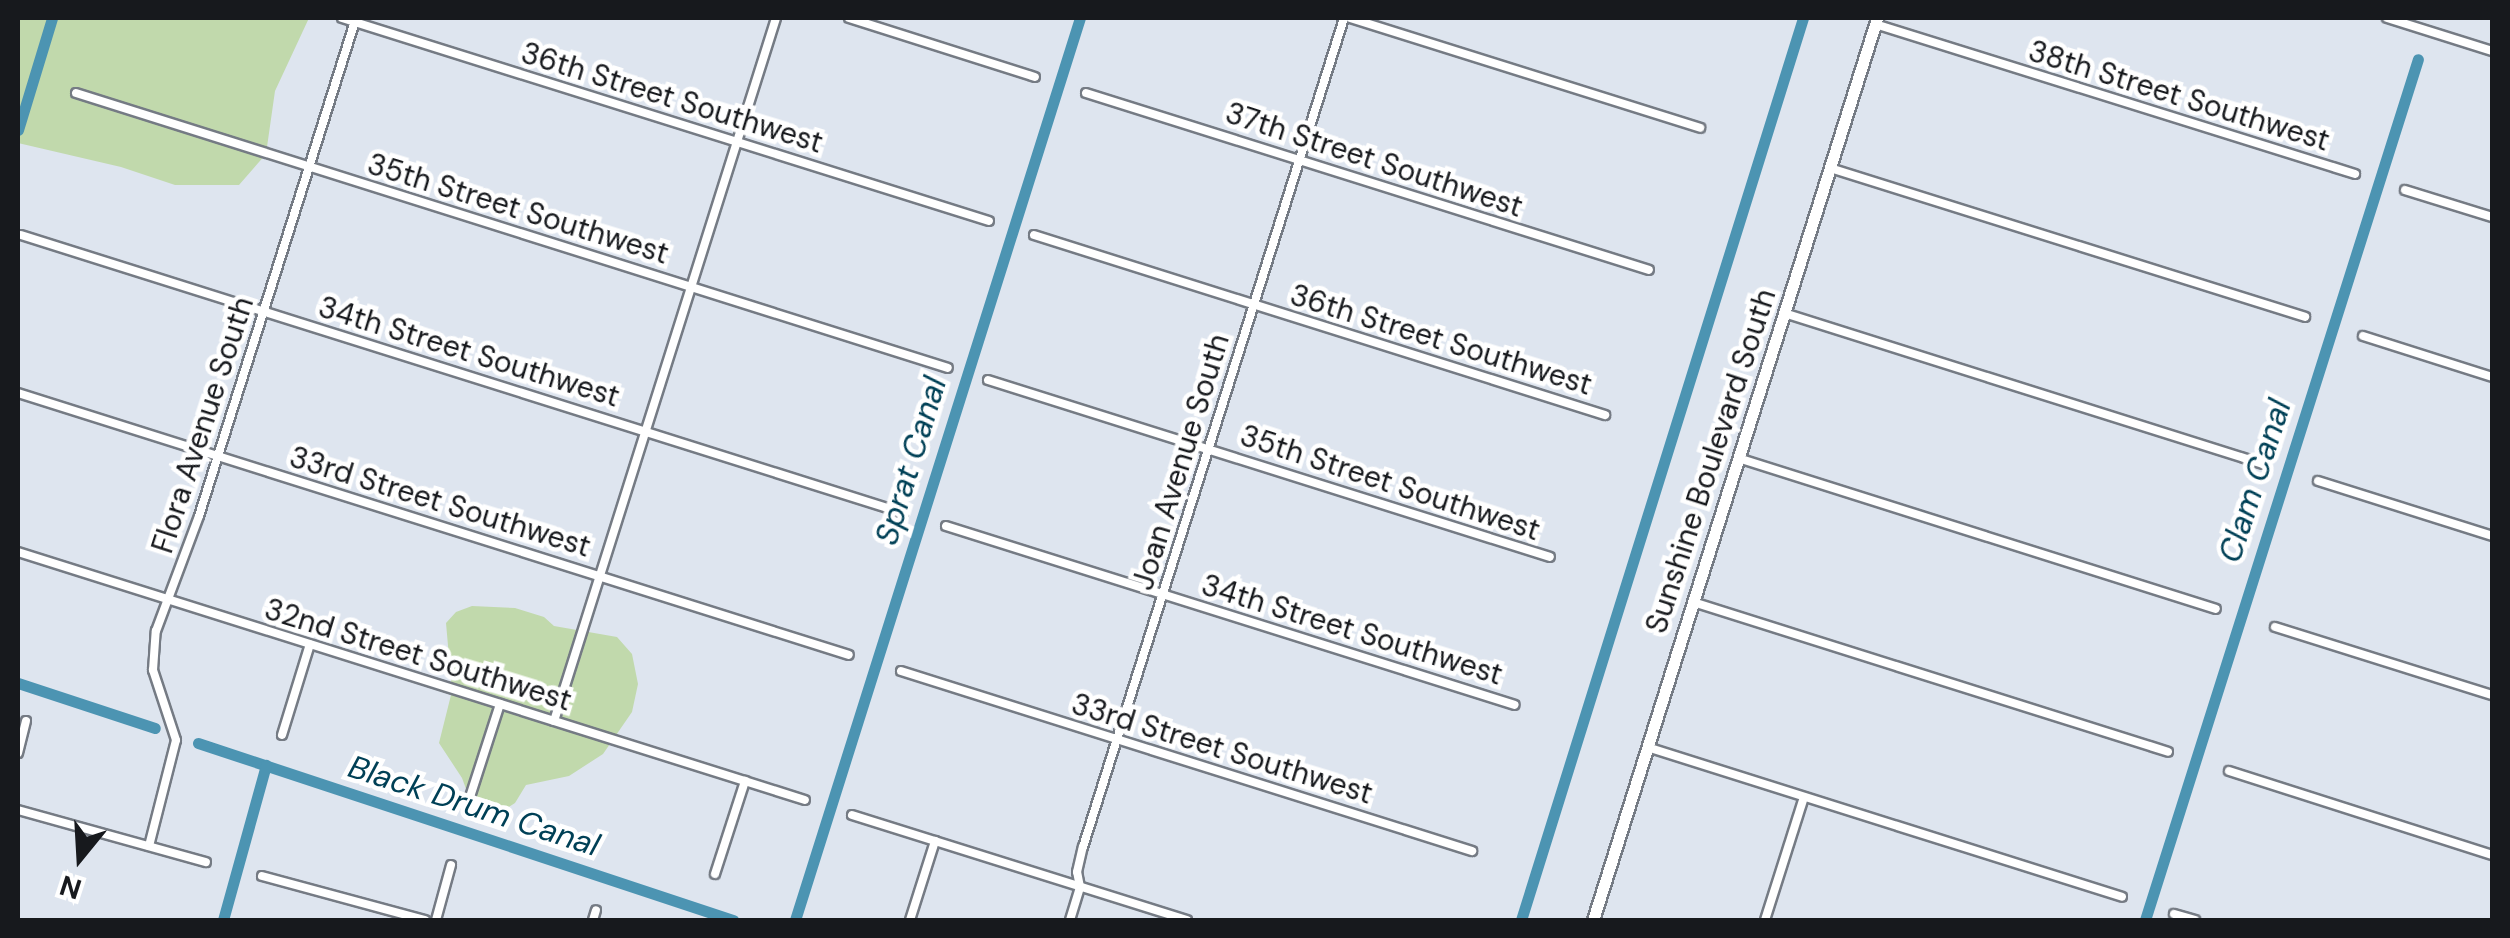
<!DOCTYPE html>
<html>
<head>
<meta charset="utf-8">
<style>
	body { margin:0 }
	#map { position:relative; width:2510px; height:938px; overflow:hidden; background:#dee5ef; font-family:"DM Sans",sans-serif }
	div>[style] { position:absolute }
	.green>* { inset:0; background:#c1d9ac }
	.canal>* { height:11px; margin:-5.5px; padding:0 5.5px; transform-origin:5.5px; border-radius:5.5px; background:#4c94b2 }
	.roads { filter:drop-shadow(2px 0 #757b84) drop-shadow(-2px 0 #757b84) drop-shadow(0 2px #757b84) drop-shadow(0 -2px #757b84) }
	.street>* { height:8px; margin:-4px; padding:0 4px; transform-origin:4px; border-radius:4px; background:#fff }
	.secondary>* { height:11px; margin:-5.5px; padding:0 5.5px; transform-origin:5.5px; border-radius:5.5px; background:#fff }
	span { translate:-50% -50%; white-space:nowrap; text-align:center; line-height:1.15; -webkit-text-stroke:9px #fff; paint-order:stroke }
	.street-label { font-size:30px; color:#17191d }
	.water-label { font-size:32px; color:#004056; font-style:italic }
	.frame { position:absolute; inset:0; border:20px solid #17191d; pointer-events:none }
	.north { position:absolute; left:30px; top:808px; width:100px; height:100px; -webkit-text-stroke:8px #fff; paint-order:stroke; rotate:198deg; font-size:28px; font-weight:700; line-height:40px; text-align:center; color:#17191d }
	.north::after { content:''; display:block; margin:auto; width:35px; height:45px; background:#17191d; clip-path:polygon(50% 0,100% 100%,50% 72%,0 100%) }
</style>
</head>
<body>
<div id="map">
	<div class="green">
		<div style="clip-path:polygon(18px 18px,309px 18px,275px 91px,266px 154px,239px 185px,175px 185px,121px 167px,18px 143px)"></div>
		<div style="clip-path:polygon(472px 606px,515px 608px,544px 617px,554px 626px,617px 637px,632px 654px,638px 684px,632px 712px,603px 754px,569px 776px,526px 785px,515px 803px,496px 815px,473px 808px,462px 778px,439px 743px,452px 691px,446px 623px,456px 612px)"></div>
	</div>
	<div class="canal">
		<div style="left:18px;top:130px;width:117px;rotate:-73.1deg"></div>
		<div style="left:18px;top:683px;width:144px;rotate:18.2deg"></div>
		<div style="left:198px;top:743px;width:564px;rotate:18.31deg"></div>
		<div style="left:223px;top:920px;width:161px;rotate:-74.5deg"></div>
		<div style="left:795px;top:920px;width:946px;rotate:-72.47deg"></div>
		<div style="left:1521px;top:920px;width:945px;rotate:-72.64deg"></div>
		<div style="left:2145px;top:920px;width:903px;rotate:-72.41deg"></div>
	</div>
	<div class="roads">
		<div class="street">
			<div style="left:342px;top:18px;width:678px;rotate:17.42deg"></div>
			<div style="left:849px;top:18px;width:195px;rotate:17.6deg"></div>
			<div style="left:1350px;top:18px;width:367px;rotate:17.4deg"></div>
			<div style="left:2387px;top:18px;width:110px;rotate:17.4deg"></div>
			<div style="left:1875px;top:24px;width:503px;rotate:17.35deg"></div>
			<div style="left:76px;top:93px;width:914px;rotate:17.5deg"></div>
			<div style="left:1086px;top:93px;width:590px;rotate:17.45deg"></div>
			<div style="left:1830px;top:168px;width:498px;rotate:17.4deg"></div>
			<div style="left:2405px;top:190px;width:91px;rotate:17.2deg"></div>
			<div style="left:21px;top:235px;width:925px;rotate:17.49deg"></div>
			<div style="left:1034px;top:235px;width:599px;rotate:17.5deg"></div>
			<div style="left:1784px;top:313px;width:502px;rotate:17.5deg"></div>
			<div style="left:2363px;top:336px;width:135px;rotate:17.6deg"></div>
			<div style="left:988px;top:380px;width:589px;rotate:17.48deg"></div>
			<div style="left:18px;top:393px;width:871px;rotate:17.5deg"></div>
			<div style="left:1738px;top:458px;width:501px;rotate:17.53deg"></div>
			<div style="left:2318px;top:481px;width:182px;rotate:17.5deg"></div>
			<div style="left:946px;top:526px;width:596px;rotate:17.46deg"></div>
			<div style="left:18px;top:552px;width:825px;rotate:17.49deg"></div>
			<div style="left:1693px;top:602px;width:498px;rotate:17.5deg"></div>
			<div style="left:2275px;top:627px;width:227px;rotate:17.4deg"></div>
			<div style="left:901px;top:671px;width:599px;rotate:17.5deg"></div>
			<div style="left:554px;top:721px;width:737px;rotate:-72.47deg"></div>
			<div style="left:282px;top:735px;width:95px;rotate:-72.9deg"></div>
			<div style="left:1647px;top:747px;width:498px;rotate:17.5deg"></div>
			<div style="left:18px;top:753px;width:33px;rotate:-76deg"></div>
			<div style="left:2229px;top:771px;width:276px;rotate:17.7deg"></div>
			<div style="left:469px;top:800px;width:101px;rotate:-72.1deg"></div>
			<div style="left:18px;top:810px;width:195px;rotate:15.5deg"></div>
			<div style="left:852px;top:815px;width:351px;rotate:17.4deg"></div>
			<div style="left:149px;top:846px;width:109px;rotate:-75.7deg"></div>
			<div style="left:176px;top:740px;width:74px;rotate:-108.2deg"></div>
			<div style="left:153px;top:670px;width:39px;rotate:-86deg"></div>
			<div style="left:156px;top:631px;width:123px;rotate:-69.5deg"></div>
			<div style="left:199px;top:516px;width:522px;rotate:-72.5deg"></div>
			<div style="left:715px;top:874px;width:98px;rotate:-72.1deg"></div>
			<div style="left:262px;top:876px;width:169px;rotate:15.1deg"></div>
			<div style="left:2174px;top:914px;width:22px;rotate:16deg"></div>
			<div style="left:436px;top:920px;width:57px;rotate:-74.7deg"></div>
			<div style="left:593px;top:920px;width:10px;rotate:-73deg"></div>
			<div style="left:910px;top:920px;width:83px;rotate:-72.4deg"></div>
			<div style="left:1070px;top:920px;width:34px;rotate:-73deg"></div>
			<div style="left:1080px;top:887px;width:15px;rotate:-101deg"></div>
			<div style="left:1077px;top:872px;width:26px;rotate:-77deg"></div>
			<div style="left:1083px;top:847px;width:869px;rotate:-72.52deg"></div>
			<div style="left:1765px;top:920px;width:129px;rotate:-72.4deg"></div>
		</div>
		<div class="secondary">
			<div style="left:1593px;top:920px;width:946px;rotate:-72.52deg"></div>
		</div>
	</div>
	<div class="street-label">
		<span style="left:2179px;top:96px;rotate:17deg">38th Street Southwest</span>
		<span style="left:672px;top:98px;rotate:17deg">36th Street Southwest</span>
		<span style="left:1374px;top:160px;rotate:18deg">37th Street Southwest</span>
		<span style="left:518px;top:209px;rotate:17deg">35th Street Southwest</span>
		<span style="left:1441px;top:340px;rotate:17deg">36th Street Southwest</span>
		<span style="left:469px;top:352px;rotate:17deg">34th Street Southwest</span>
		<span style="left:203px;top:425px;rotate:-72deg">Flora Avenue South</span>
		<span style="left:1711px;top:461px;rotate:-72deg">Sunshine Boulevard South</span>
		<span style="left:1181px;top:462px;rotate:-73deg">Joan Avenue South</span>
		<span style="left:1390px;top:483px;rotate:18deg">35th Street Southwest</span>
		<span style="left:440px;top:502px;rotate:17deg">33rd Street Southwest</span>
		<span style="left:1352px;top:630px;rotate:17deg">34th Street Southwest</span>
		<span style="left:418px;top:655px;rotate:17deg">32nd Street Southwest</span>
		<span style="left:1222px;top:749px;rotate:17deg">33rd Street Southwest</span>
	</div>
	<div class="water-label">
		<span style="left:911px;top:461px;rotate:-73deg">Sprat Canal</span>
		<span style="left:2255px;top:481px;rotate:-72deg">Clam Canal</span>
		<span style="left:474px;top:806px;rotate:18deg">Black Drum Canal</span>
	</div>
	<div class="frame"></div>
	<div class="north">N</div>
</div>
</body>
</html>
